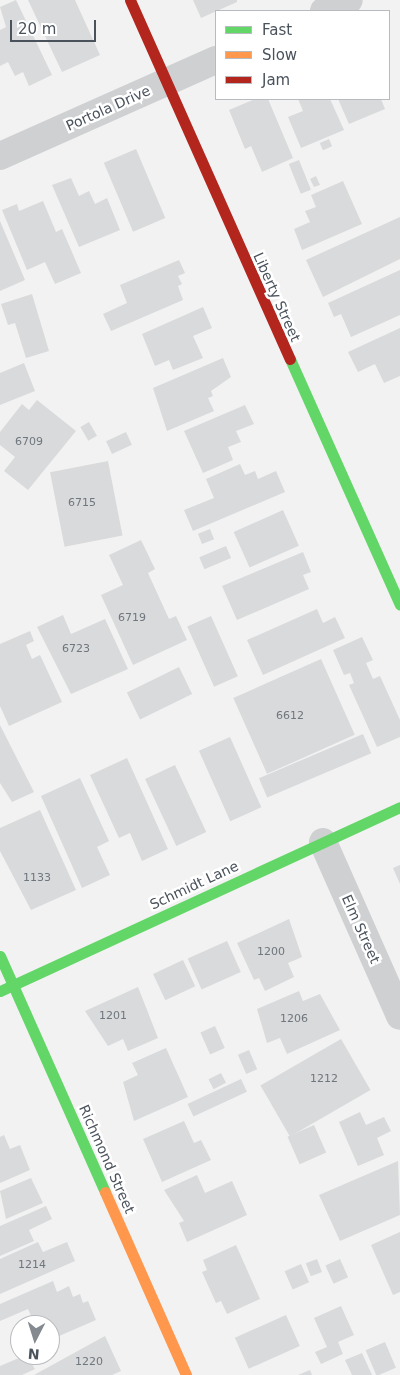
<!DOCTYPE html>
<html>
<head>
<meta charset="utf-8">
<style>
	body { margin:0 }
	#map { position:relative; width:400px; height:1375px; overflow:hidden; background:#f2f2f2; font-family:"DejaVu Sans",sans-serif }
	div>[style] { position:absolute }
	.building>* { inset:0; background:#d9dadb; transform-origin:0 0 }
	.street>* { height:28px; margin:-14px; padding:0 14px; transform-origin:14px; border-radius:14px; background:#ced0d2 }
	.fast>* { height:11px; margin:-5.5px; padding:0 5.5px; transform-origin:5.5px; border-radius:5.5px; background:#63d668 }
	.slow>* { height:11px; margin:-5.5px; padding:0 5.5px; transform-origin:5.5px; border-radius:5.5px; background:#ff974d }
	.jam>* { height:11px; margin:-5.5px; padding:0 5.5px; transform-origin:5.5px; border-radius:5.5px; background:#b3261e }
	span { translate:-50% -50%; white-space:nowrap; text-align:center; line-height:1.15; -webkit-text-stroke:5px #fff; paint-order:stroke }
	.number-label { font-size:11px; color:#6f767d }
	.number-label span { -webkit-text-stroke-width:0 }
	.street-label { font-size:14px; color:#4a525c }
	.legend { position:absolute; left:215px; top:10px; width:175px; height:90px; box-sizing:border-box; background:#fff; border:1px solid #b7babe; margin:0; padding:6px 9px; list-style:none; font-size:15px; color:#4a525c }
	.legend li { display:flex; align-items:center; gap:10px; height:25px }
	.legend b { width:25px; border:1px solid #b7babe }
	.north { position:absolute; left:10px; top:1315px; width:50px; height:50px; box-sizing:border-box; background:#fff; border:1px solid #b7babe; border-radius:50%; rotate:185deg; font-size:14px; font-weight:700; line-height:20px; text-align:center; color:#4a525c }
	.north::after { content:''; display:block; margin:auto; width:18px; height:22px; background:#858a90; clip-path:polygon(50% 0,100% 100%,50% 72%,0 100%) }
	.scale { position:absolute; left:10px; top:20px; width:86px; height:22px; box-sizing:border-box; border:2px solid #4a525c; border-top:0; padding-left:6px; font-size:15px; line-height:18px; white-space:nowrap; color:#4a525c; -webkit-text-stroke:4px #fff; paint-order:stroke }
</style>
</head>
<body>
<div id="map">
	<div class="building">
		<div style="clip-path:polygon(16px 0,52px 75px,29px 86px,23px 72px,15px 76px,8px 62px,0 66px,0 30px,6px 27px,0 7px)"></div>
		<div style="clip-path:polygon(28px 0,75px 0,100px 55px,62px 72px)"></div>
		<div style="clip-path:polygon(193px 0,237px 0,237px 2px,201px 18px)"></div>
		<div style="clip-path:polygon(255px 99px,268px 99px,293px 158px,262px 172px,251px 146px,245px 149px,229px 110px)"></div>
		<div style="clip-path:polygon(298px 99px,330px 99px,344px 130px,301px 148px,288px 117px,303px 111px)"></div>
		<div style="clip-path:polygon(338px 99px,381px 99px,385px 109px,349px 124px)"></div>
		<div style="left:329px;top:139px;width:8px;height:10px;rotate:67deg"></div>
		<div style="left:136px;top:149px;width:75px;height:35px;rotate:67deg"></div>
		<div style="left:299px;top:160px;width:32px;height:11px;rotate:68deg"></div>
		<div style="clip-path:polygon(316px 176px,320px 185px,314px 187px,310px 179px)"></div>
		<div style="clip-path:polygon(71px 178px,79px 196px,89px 191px,95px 204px,107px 198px,120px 230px,79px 247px,52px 185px)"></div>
		<div style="clip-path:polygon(343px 181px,362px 224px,302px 250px,294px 229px,310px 222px,305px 211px,316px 207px,311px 195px)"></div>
		<div style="clip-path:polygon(43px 201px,56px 232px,62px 229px,81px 273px,55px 284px,45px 262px,27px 270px,2px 210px,17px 204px,19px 211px)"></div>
		<div style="clip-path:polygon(400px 217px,400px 259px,323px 297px,306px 260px)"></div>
		<div style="clip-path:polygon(0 221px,25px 280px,0 291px)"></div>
		<div style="clip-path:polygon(179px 260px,185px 273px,178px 276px,182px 284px,178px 286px,183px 300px,111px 331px,103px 314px,127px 303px,120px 285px)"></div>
		<div style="clip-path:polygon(400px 270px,400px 315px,351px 337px,341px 314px,334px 317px,328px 303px)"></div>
		<div style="clip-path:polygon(32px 294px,49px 351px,26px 358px,15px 323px,8px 325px,1px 304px)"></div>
		<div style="clip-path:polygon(203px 307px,212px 328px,193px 336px,203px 358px,173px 370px,169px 360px,155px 366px,142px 334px)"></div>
		<div style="clip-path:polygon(400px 328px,400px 376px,384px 383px,375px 364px,358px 372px,348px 352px)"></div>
		<div style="clip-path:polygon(223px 358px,231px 377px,211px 391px,213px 396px,208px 398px,214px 411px,167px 431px,153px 388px)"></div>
		<div style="clip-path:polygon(24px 363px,35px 391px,0 405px,0 373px)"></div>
		<div style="clip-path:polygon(37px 400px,76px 431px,28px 490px,4px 471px,15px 457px,0 445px,0 432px,22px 404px,29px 410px)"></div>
		<div style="clip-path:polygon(245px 405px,254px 424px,236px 431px,241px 442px,228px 447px,233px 460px,203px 473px,184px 431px)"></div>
		<div style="left:89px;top:422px;width:16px;height:10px;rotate:60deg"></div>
		<div style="left:126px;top:432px;width:14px;height:22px;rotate:65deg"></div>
		<div style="left:108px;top:461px;width:76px;height:59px;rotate:79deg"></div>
		<div style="clip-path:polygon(240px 464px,245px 475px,255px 471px,258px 479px,276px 471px,285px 492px,193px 531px,184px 510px,214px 498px,206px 479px)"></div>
		<div style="left:283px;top:510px;width:39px;height:54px;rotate:66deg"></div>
		<div style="left:210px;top:529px;width:11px;height:13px;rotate:68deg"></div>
		<div style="clip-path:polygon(141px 540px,155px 569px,148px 573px,169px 619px,176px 616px,187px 640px,133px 665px,101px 595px,123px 585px,109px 555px)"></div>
		<div style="left:226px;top:546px;width:13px;height:29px;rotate:67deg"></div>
		<div style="clip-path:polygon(303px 552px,311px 572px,303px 575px,309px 589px,237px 620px,222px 586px)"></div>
		<div style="clip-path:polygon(317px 609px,323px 623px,335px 617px,345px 638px,263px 675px,247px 640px)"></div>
		<div style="clip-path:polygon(63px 615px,71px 634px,105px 619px,128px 669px,71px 694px,37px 627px)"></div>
		<div style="left:211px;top:616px;width:66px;height:26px;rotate:66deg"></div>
		<div style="clip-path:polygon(30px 631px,34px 641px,26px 645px,32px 659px,40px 655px,62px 702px,9px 726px,0 706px,0 644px)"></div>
		<div style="clip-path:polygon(362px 637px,373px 660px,366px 663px,373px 679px,380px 676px,400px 720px,400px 737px,377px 747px,349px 685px,354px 683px,350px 673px,344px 675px,333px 650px)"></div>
		<div style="left:321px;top:659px;width:83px;height:96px;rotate:66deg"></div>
		<div style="left:179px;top:667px;width:30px;height:58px;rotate:64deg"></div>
		<div style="clip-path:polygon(0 725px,34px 792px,12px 802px,0 783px)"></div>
		<div style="left:363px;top:734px;width:21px;height:113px;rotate:67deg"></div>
		<div style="left:230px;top:737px;width:77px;height:34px;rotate:66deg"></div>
		<div style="clip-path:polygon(127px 758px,168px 849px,142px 861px,130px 833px,119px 838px,90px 775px)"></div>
		<div style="left:175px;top:765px;width:74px;height:33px;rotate:65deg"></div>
		<div style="clip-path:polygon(80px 778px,109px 841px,97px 847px,110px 875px,82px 888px,41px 796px)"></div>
		<div style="clip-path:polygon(40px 810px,76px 890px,31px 910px,0 851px,0 828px)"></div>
		<div style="clip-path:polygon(400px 865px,400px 884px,393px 868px)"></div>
		<div style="clip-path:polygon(289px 919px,302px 957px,288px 963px,294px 977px,265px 991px,259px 978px,254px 980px,237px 943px)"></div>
		<div style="left:227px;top:941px;width:34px;height:43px;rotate:66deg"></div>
		<div style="left:183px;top:960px;width:29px;height:33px;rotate:65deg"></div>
		<div style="clip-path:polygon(138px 987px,158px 1038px,128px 1051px,123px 1039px,108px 1046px,85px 1011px)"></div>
		<div style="clip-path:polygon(299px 991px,303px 1001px,320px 994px,340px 1030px,287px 1054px,280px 1038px,267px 1043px,257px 1009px)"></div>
		<div style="left:215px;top:1026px;width:24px;height:16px;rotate:66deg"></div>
		<div style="left:341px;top:1039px;width:59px;height:93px;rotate:60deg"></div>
		<div style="clip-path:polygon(166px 1048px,188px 1097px,134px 1121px,123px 1082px,138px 1075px,132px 1063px)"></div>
		<div style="left:249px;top:1050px;width:21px;height:12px;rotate:67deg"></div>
		<div style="left:221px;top:1073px;width:11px;height:14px;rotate:63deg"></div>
		<div style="left:241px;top:1079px;width:14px;height:59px;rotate:65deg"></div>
		<div style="clip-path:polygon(360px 1112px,366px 1125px,384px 1117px,391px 1131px,377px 1138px,384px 1155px,358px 1166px,339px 1122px)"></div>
		<div style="clip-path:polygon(184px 1121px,194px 1143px,201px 1140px,211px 1160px,162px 1182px,143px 1139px)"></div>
		<div style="left:314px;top:1125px;width:30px;height:29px;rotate:66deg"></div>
		<div style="clip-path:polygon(4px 1135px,10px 1149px,20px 1145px,30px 1170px,0 1183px,0 1137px)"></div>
		<div style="clip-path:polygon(398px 1161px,400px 1215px,340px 1241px,319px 1195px)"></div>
		<div style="clip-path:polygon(197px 1175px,205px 1193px,232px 1181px,247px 1215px,187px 1242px,179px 1223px,184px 1221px,164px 1190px)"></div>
		<div style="clip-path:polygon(31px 1178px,43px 1203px,6px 1219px,0 1191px)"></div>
		<div style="clip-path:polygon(46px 1206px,52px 1219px,29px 1230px,34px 1241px,0 1256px,0 1226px)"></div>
		<div style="clip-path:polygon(400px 1232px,400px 1292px,393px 1295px,371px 1245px)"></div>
		<div style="clip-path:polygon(38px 1242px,43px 1252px,67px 1242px,75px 1261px,0 1294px,0 1259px)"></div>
		<div style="clip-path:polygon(236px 1245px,260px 1299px,227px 1314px,221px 1301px,216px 1303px,202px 1272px,207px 1270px,203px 1260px)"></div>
		<div style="left:317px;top:1259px;width:14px;height:12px;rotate:69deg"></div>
		<div style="left:340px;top:1259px;width:20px;height:16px;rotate:66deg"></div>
		<div style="left:301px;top:1264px;width:20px;height:18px;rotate:66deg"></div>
		<div style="clip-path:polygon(53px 1281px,57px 1292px,69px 1286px,73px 1297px,80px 1294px,83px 1303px,88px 1301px,96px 1320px,50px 1340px,50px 1325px,35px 1325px,28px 1309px,0 1321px,0 1304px)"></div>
		<div style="clip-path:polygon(341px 1306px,354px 1335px,338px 1342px,343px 1354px,321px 1364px,315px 1352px,327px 1347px,314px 1318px)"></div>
		<div style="left:286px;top:1315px;width:34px;height:56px;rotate:66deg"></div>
		<div style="clip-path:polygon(105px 1336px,121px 1371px,112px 1375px,34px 1375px)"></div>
		<div style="left:385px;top:1342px;width:28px;height:21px;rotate:67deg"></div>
		<div style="clip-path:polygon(362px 1353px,372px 1375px,352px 1375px,345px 1360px)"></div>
		<div style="clip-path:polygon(26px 1355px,35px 1369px,22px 1375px,0 1375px,0 1366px)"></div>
		<div style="clip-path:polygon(310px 1370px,312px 1375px,298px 1375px)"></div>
	</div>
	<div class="street">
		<div style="left:324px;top:11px;width:27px;rotate:-24deg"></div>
		<div style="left:0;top:156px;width:236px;rotate:-24deg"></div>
		<div style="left:323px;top:842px;width:190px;rotate:66.1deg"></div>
	</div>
	<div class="fast">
		<div style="left:290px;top:359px;width:269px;rotate:65.9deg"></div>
		<div style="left:0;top:956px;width:258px;rotate:66deg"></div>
		<div style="left:0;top:991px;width:440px;rotate:-24.7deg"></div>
	</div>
	<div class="slow">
		<div style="left:105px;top:1192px;width:200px;rotate:66.1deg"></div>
	</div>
	<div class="jam">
		<div style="left:130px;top:0;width:393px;rotate:66deg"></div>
	</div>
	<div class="number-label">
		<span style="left:29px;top:442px">6709</span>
		<span style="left:82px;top:503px">6715</span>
		<span style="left:132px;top:618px">6719</span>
		<span style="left:76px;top:649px">6723</span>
		<span style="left:290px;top:716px">6612</span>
		<span style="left:37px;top:878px">1133</span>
		<span style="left:271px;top:952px">1200</span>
		<span style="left:113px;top:1016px">1201</span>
		<span style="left:294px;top:1019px">1206</span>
		<span style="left:324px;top:1079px">1212</span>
		<span style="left:32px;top:1265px">1214</span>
		<span style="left:89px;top:1362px">1220</span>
	</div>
	<div class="street-label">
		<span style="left:108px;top:108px;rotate:-24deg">Portola Drive</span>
		<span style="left:277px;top:297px;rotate:66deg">Liberty Street</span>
		<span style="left:194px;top:885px;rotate:-25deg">Schmidt Lane</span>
		<span style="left:361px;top:929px;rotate:66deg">Elm Street</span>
		<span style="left:107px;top:1159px;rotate:66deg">Richmond Street</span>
	</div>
	<ul class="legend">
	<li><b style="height:6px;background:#63d668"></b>Fast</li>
	<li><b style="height:6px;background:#ff974d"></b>Slow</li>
	<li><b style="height:6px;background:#b3261e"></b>Jam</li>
	</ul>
	<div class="north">N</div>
	<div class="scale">20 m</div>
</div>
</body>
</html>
